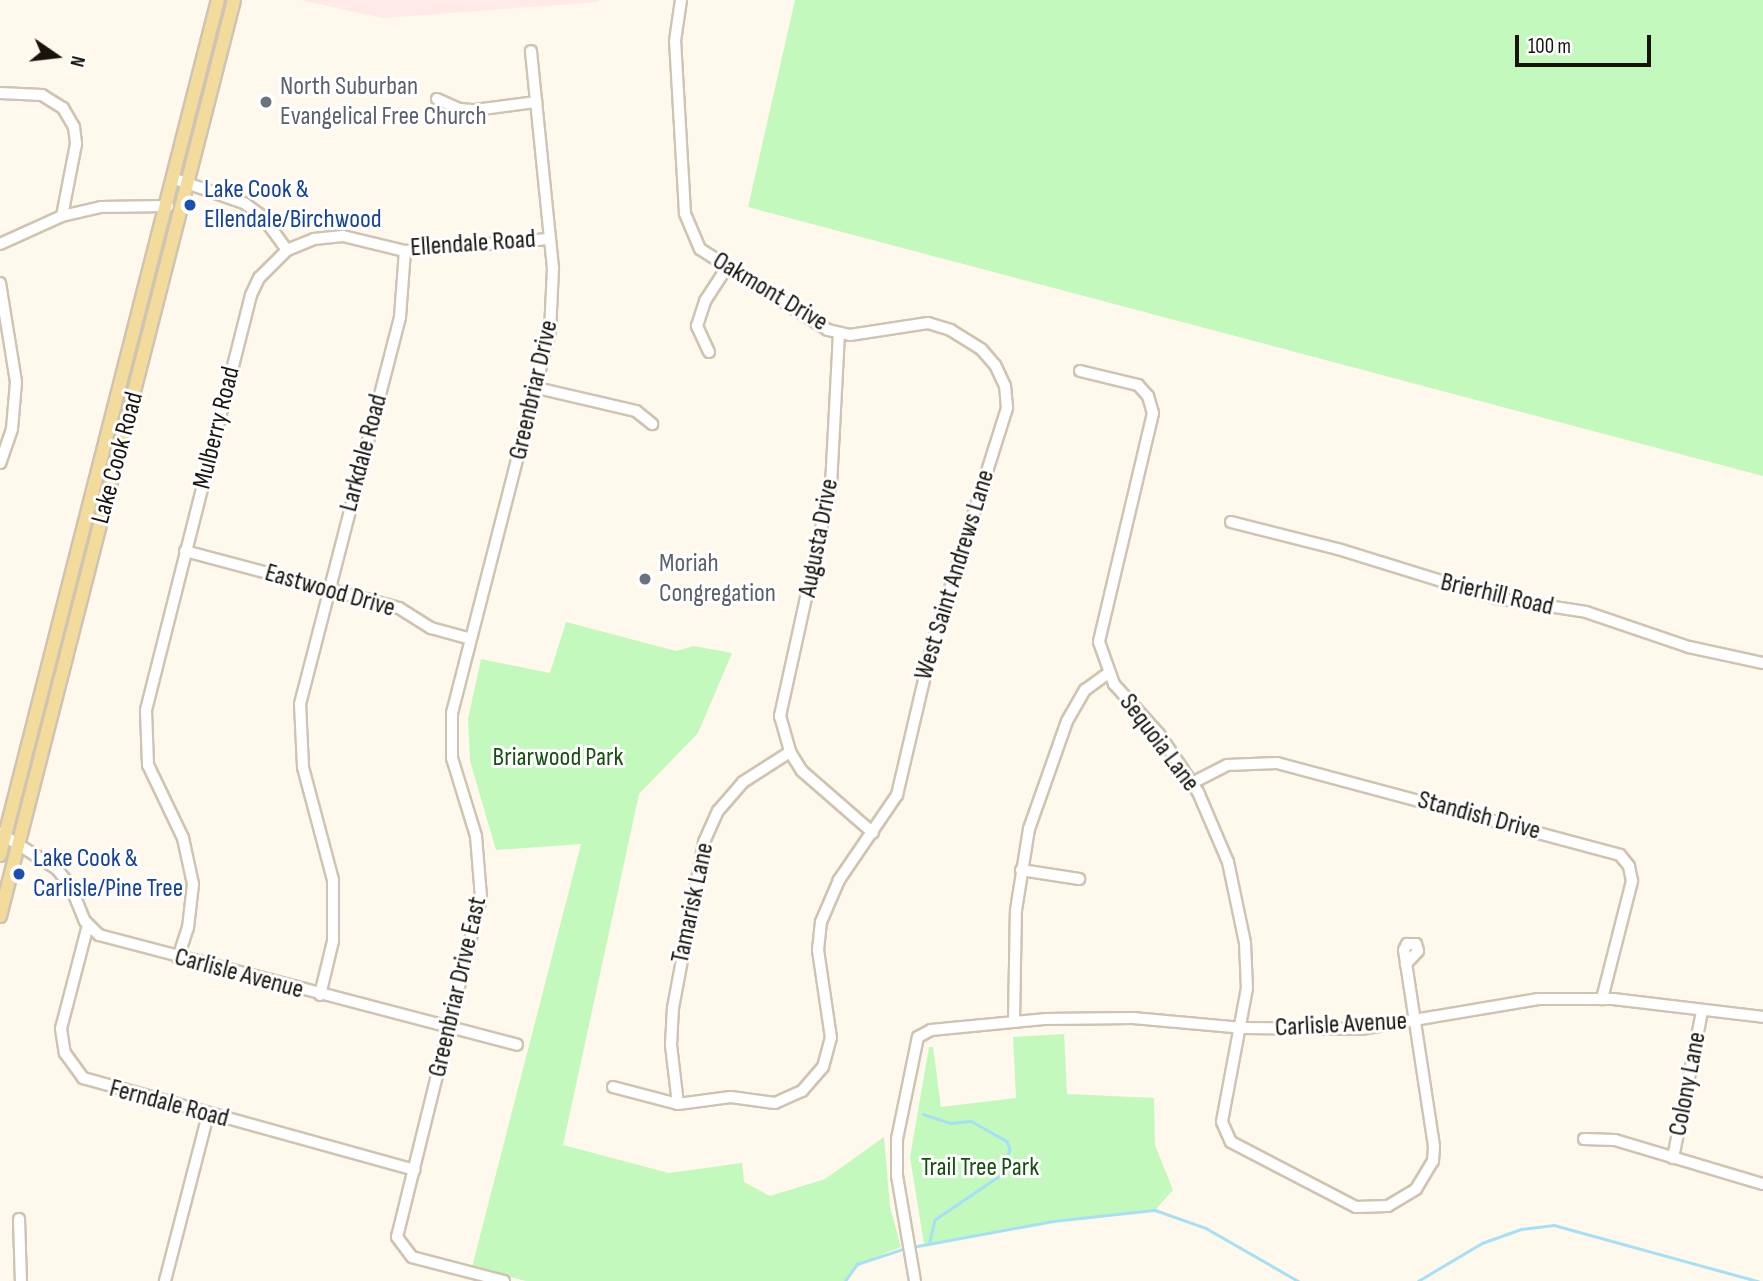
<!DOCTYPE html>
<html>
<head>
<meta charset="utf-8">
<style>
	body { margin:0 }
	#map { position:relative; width:1763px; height:1281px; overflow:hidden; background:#fff8ec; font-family:"Sofia Sans Condensed",sans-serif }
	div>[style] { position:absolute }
	.commercial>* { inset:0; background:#ffe9e9 }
	.green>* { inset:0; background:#c4f9bd }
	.stream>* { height:2.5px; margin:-1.25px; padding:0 1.25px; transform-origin:1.25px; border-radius:1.25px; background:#a6e0f5 }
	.roads { filter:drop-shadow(2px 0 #cfc4b1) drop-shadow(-2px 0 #cfc4b1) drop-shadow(0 2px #cfc4b1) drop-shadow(0 -2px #cfc4b1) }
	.minor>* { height:10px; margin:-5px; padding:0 5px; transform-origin:5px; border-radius:5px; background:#fff }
	.major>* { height:12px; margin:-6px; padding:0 6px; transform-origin:6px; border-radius:6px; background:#f2db9b }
	.dots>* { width:19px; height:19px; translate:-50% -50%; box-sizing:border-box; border:4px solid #fff; border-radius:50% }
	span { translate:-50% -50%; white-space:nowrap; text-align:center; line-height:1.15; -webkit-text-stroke:6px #fff; paint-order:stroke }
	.worship-label { font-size:26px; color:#5b616d }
	.left { translate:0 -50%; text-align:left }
	.transit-label { font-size:26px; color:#164399 }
	.street-label { font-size:26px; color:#18140d }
	.park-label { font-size:26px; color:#165010 }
	.north { position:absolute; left:21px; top:21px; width:70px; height:70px; -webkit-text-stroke:5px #fff; paint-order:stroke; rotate:104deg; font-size:19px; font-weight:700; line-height:28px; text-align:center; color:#18140d }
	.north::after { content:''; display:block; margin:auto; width:24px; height:32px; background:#18140d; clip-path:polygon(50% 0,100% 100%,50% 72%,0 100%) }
	.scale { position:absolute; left:1515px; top:35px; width:136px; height:32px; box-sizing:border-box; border:4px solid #18140d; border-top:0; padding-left:9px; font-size:21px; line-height:24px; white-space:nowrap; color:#18140d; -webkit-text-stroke:5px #fff; paint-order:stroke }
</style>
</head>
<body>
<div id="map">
	<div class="commercial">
		<div style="clip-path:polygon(301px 0,599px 0,599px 2px,383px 18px)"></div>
	</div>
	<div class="green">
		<div style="clip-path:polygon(795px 0,1763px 0,1763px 476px,748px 207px)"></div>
		<div style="clip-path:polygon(566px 622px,676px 651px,694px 646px,732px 653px,698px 733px,639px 794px,563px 1145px,669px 1173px,742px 1163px,744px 1182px,770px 1196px,825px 1179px,884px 1137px,890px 1207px,901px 1247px,857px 1264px,845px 1281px,526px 1281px,472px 1267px,581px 844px,496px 850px,470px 761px,468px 719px,481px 659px,550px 673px)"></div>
		<div style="clip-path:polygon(1064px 1034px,1067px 1094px,1154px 1098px,1155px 1145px,1173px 1190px,1155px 1210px,1053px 1221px,924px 1244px,910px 1157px,929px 1047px,933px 1047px,941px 1107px,1016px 1098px,1013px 1037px)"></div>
	</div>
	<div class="stream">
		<div style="left:923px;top:1114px;width:29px;rotate:18deg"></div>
		<div style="left:951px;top:1123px;width:20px;rotate:-6deg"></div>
		<div style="left:971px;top:1121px;width:41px;rotate:29.1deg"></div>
		<div style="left:1007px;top:1141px;width:9px;rotate:69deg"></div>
		<div style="left:1010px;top:1149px;width:26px;rotate:106deg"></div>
		<div style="left:1003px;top:1174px;width:82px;rotate:145.9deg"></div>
		<div style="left:935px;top:1220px;width:23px;rotate:103deg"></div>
		<div style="left:912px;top:1247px;width:143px;rotate:-10.4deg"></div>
		<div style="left:1053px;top:1221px;width:103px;rotate:-6.2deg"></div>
		<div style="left:1155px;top:1210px;width:54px;rotate:19.4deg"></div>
		<div style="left:1206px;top:1228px;width:106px;rotate:29.9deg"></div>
		<div style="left:845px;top:1281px;width:21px;rotate:-55deg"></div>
		<div style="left:857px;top:1264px;width:52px;rotate:-18.1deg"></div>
		<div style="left:1418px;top:1281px;width:74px;rotate:-30.7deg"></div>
		<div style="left:1482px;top:1243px;width:41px;rotate:-19.7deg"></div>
		<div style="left:1521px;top:1229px;width:33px;rotate:-7deg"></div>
		<div style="left:1554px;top:1225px;width:212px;rotate:15.4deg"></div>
	</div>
	<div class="roads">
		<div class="minor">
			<div style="left:0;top:93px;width:42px;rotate:2.7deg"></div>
			<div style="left:42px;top:95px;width:25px;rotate:32deg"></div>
			<div style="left:63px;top:108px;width:22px;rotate:60deg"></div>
			<div style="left:74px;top:127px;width:17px;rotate:83deg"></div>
			<div style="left:76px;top:144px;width:73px;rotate:101deg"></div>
			<div style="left:437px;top:99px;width:24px;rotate:24deg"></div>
			<div style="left:459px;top:109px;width:16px;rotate:4deg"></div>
			<div style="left:475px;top:110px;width:62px;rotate:-7.5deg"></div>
			<div style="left:175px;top:179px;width:73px;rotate:19.2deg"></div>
			<div style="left:244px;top:203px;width:24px;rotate:36deg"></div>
			<div style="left:263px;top:217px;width:41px;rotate:54deg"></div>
			<div style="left:0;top:244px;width:68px;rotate:-24.3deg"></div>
			<div style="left:62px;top:216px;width:40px;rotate:-13deg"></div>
			<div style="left:101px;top:207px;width:67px;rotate:-0.9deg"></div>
			<div style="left:0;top:283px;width:100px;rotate:80.8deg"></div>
			<div style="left:16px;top:382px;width:47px;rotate:94.9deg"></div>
			<div style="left:12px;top:429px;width:36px;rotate:109deg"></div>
			<div style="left:839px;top:333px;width:151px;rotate:93deg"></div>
			<div style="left:831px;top:484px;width:238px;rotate:102.4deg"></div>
			<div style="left:780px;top:716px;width:37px;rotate:74deg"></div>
			<div style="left:790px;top:752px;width:22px;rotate:58deg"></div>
			<div style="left:802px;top:771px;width:94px;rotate:41.1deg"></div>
			<div style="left:709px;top:352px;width:29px;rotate:-115deg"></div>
			<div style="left:697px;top:326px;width:26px;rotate:-72deg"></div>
			<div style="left:705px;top:301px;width:38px;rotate:-57deg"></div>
			<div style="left:1080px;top:371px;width:60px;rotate:13.6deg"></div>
			<div style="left:1138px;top:385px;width:15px;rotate:48deg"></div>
			<div style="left:1148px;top:396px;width:18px;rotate:74deg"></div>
			<div style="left:1153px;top:413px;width:235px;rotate:103.3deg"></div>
			<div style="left:1099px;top:642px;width:45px;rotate:70.3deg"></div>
			<div style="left:1114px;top:684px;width:67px;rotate:48deg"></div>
			<div style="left:1159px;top:734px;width:70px;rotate:56.1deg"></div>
			<div style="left:1198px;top:792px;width:76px;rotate:66.8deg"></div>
			<div style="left:1228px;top:862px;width:83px;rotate:78.1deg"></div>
			<div style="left:1245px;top:943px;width:45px;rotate:87.5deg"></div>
			<div style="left:1247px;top:988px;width:136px;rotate:100.6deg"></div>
			<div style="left:1222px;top:1122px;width:22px;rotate:66deg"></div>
			<div style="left:1231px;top:1142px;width:141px;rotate:27.5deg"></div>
			<div style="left:1356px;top:1207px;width:32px;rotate:-2deg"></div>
			<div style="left:1388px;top:1206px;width:33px;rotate:-31deg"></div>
			<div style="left:1416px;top:1189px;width:33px;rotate:-59deg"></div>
			<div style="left:1433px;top:1161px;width:15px;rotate:-86deg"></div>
			<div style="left:1434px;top:1146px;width:198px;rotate:-98.7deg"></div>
			<div style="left:1404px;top:950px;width:7px;rotate:-63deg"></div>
			<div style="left:1407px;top:944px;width:9px"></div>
			<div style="left:1416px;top:944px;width:7px;rotate:74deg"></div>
			<div style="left:1418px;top:951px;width:18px;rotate:133deg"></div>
			<div style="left:537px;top:388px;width:102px;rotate:13.1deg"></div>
			<div style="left:636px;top:411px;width:21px;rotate:39deg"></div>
			<div style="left:1231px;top:522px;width:110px;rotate:14.2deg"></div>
			<div style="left:1338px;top:549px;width:165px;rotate:17.2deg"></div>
			<div style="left:1496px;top:598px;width:91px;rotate:8.8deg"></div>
			<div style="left:1586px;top:612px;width:109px;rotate:18.8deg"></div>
			<div style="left:1689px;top:647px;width:76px;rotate:12.2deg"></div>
			<div style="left:185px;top:551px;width:221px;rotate:14.9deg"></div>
			<div style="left:399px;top:608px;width:38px;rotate:32deg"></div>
			<div style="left:431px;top:628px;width:41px;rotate:15.4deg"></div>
			<div style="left:1192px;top:783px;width:39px;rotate:-27deg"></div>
			<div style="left:1227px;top:765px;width:50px;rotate:-2.3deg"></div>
			<div style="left:1277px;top:763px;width:355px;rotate:15deg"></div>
			<div style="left:1620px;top:855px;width:14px;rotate:51deg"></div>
			<div style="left:1629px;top:866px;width:15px;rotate:79deg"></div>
			<div style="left:1632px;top:881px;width:122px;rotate:104.3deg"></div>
			<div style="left:0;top:833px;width:67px;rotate:32.3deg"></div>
			<div style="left:57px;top:869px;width:23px;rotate:52deg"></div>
			<div style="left:71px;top:887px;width:37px;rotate:68deg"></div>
			<div style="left:85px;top:921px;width:20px;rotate:45deg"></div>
			<div style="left:99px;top:935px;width:432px;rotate:14.7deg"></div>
			<div style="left:1021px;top:870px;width:59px;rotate:8.8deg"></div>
			<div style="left:88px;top:925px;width:107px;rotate:104.6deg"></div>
			<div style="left:61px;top:1029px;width:24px;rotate:81deg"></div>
			<div style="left:65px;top:1053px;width:31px;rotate:54deg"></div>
			<div style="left:83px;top:1078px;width:344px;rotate:15.5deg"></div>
			<div style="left:178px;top:958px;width:32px;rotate:-72deg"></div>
			<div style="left:188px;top:928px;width:44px;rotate:-83.5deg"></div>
			<div style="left:193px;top:884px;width:47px;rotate:-102.3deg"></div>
			<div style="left:183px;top:838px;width:81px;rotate:-115.6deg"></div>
			<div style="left:148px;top:765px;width:55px;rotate:-92.1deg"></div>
			<div style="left:146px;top:710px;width:428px;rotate:-75.8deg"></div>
			<div style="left:251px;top:295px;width:19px;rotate:-65deg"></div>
			<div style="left:259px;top:278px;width:40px;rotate:-45deg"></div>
			<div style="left:287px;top:250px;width:29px;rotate:-22deg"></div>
			<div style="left:314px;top:239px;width:29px;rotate:-6deg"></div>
			<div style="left:343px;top:236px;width:64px;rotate:13.6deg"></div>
			<div style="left:405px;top:251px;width:144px;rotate:-4.8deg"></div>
			<div style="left:320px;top:995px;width:56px;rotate:-76.5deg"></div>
			<div style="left:333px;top:941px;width:61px;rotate:-90deg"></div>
			<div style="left:333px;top:880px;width:117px;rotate:-104.9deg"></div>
			<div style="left:303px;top:767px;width:63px;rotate:-92.7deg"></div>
			<div style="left:300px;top:704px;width:400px;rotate:-75.5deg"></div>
			<div style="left:400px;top:317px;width:66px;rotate:-85.7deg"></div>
			<div style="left:1014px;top:1021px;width:111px;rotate:-89deg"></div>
			<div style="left:1016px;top:910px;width:82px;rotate:-80.9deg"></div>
			<div style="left:1029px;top:829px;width:114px;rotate:-70.6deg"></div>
			<div style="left:1067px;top:721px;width:36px;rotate:-60deg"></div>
			<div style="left:1085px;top:690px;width:29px;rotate:-36deg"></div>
			<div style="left:613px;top:1087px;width:67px;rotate:14.7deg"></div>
			<div style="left:678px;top:1104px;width:53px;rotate:-7.5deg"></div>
			<div style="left:731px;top:1097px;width:44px;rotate:7.8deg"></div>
			<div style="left:775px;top:1103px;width:30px;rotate:-24deg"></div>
			<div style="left:802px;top:1091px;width:32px;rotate:-49deg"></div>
			<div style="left:823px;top:1067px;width:30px;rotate:-75deg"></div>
			<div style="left:831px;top:1038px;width:89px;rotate:-98.4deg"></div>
			<div style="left:818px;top:950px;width:28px;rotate:-84deg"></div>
			<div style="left:821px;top:922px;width:46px;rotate:-66.8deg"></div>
			<div style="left:839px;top:880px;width:103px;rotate:-55.7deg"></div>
			<div style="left:897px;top:795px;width:153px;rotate:-76.8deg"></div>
			<div style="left:932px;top:646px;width:250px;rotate:-72.5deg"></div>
			<div style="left:1007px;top:408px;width:22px;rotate:-95deg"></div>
			<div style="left:1005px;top:386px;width:23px;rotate:-115deg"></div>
			<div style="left:995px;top:365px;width:21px;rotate:-131deg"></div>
			<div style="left:981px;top:349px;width:36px;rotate:-148deg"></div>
			<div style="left:951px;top:330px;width:24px;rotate:-163deg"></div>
			<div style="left:928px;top:323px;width:79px;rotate:171.3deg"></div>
			<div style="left:850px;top:335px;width:23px;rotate:-167deg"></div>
			<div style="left:828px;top:330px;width:151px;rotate:-147.7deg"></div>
			<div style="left:700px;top:249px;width:39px;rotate:-113deg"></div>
			<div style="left:685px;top:213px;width:172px;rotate:-93.3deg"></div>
			<div style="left:675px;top:41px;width:41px;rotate:-81.7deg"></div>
			<div style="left:678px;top:1104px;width:59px;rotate:-96.8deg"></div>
			<div style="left:671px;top:1045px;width:37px;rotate:-87deg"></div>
			<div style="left:673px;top:1008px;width:169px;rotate:-79.4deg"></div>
			<div style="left:704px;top:842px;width:34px;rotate:-66deg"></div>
			<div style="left:718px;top:811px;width:38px;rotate:-49deg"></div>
			<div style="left:743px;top:782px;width:56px;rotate:-32.6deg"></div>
			<div style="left:1584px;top:1139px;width:31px;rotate:2deg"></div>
			<div style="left:1615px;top:1140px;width:154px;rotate:16.6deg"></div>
			<div style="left:1673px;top:1158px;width:150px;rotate:-78.8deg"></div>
			<div style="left:19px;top:1219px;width:62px;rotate:88.2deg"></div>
			<div style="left:165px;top:1281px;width:171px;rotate:-75.5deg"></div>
			<div style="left:504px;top:1281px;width:95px;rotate:-165.4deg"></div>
			<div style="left:412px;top:1257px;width:25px;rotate:-127deg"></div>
			<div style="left:397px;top:1237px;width:350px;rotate:-76.1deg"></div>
			<div style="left:481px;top:897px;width:61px;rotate:-94.7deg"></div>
			<div style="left:476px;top:836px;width:82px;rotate:-107.1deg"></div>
			<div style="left:452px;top:758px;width:45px;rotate:-90deg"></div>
			<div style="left:452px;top:713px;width:393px;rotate:-75.6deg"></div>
			<div style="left:550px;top:332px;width:64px;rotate:-87.3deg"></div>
			<div style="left:553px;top:268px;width:218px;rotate:-95.8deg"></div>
			<div style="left:915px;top:1281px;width:107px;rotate:-99.7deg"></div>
			<div style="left:897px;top:1176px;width:37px;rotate:-90deg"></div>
			<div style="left:897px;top:1139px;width:104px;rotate:-78.4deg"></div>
			<div style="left:918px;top:1037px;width:15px;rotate:-28deg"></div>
			<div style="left:931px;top:1030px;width:116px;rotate:-5.5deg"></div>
			<div style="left:1046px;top:1019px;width:87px;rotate:-0.7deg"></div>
			<div style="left:1133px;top:1018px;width:109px;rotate:5.2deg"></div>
			<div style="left:1242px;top:1028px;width:119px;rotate:0.5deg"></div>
			<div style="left:1361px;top:1029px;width:180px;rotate:-9.6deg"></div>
			<div style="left:1538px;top:999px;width:75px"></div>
			<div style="left:1613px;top:999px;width:151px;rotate:6.8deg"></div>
		</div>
		<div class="major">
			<div style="left:0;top:855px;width:882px;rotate:-75.7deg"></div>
			<div style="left:0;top:916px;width:945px;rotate:-75.67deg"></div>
		</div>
	</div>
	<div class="dots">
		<div style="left:266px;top:102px;background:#6b7280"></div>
		<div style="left:190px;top:205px;background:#1a4fb4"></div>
		<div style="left:645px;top:579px;background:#6b7280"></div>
		<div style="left:19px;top:874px;background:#1a4fb4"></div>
	</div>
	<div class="worship-label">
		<span class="left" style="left:280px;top:102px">North Suburban<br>Evangelical Free Church</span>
		<span class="left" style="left:659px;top:579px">Moriah<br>Congregation</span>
	</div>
	<div class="transit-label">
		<span class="left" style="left:204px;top:205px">Lake Cook &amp;<br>Ellendale/Birchwood</span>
		<span class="left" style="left:33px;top:874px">Lake Cook &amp;<br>Carlisle/Pine Tree</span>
	</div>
	<div class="street-label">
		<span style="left:473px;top:244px;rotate:-4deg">Ellendale Road</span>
		<span style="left:770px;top:292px;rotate:31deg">Oakmont Drive</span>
		<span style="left:534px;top:390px;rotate:-77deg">Greenbriar Drive</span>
		<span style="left:217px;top:428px;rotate:-76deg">Mulberry Road</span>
		<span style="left:364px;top:453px;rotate:-75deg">Larkdale Road</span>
		<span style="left:118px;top:458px;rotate:-75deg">Lake Cook Road</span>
		<span style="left:819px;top:538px;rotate:-79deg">Augusta Drive</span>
		<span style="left:955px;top:575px;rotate:-73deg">West Saint Andrews Lane</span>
		<span style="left:330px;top:591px;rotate:16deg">Eastwood Drive</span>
		<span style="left:1497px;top:595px;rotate:13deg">Brierhill Road</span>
		<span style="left:1159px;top:743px;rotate:53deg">Sequoia Lane</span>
		<span style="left:1479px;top:816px;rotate:15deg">Standish Drive</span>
		<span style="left:693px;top:903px;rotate:-78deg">Tamarisk Lane</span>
		<span style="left:239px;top:974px;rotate:15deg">Carlisle Avenue</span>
		<span style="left:458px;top:987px;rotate:-77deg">Greenbriar Drive East</span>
		<span style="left:1341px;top:1025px;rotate:-3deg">Carlisle Avenue</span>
		<span style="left:1688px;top:1084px;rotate:-79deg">Colony Lane</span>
		<span style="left:169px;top:1104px;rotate:15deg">Ferndale Road</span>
	</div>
	<div class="park-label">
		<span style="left:558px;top:758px">Briarwood Park</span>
		<span style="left:980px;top:1168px">Trail Tree Park</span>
	</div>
	<div class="north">N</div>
	<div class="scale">100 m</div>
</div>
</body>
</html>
